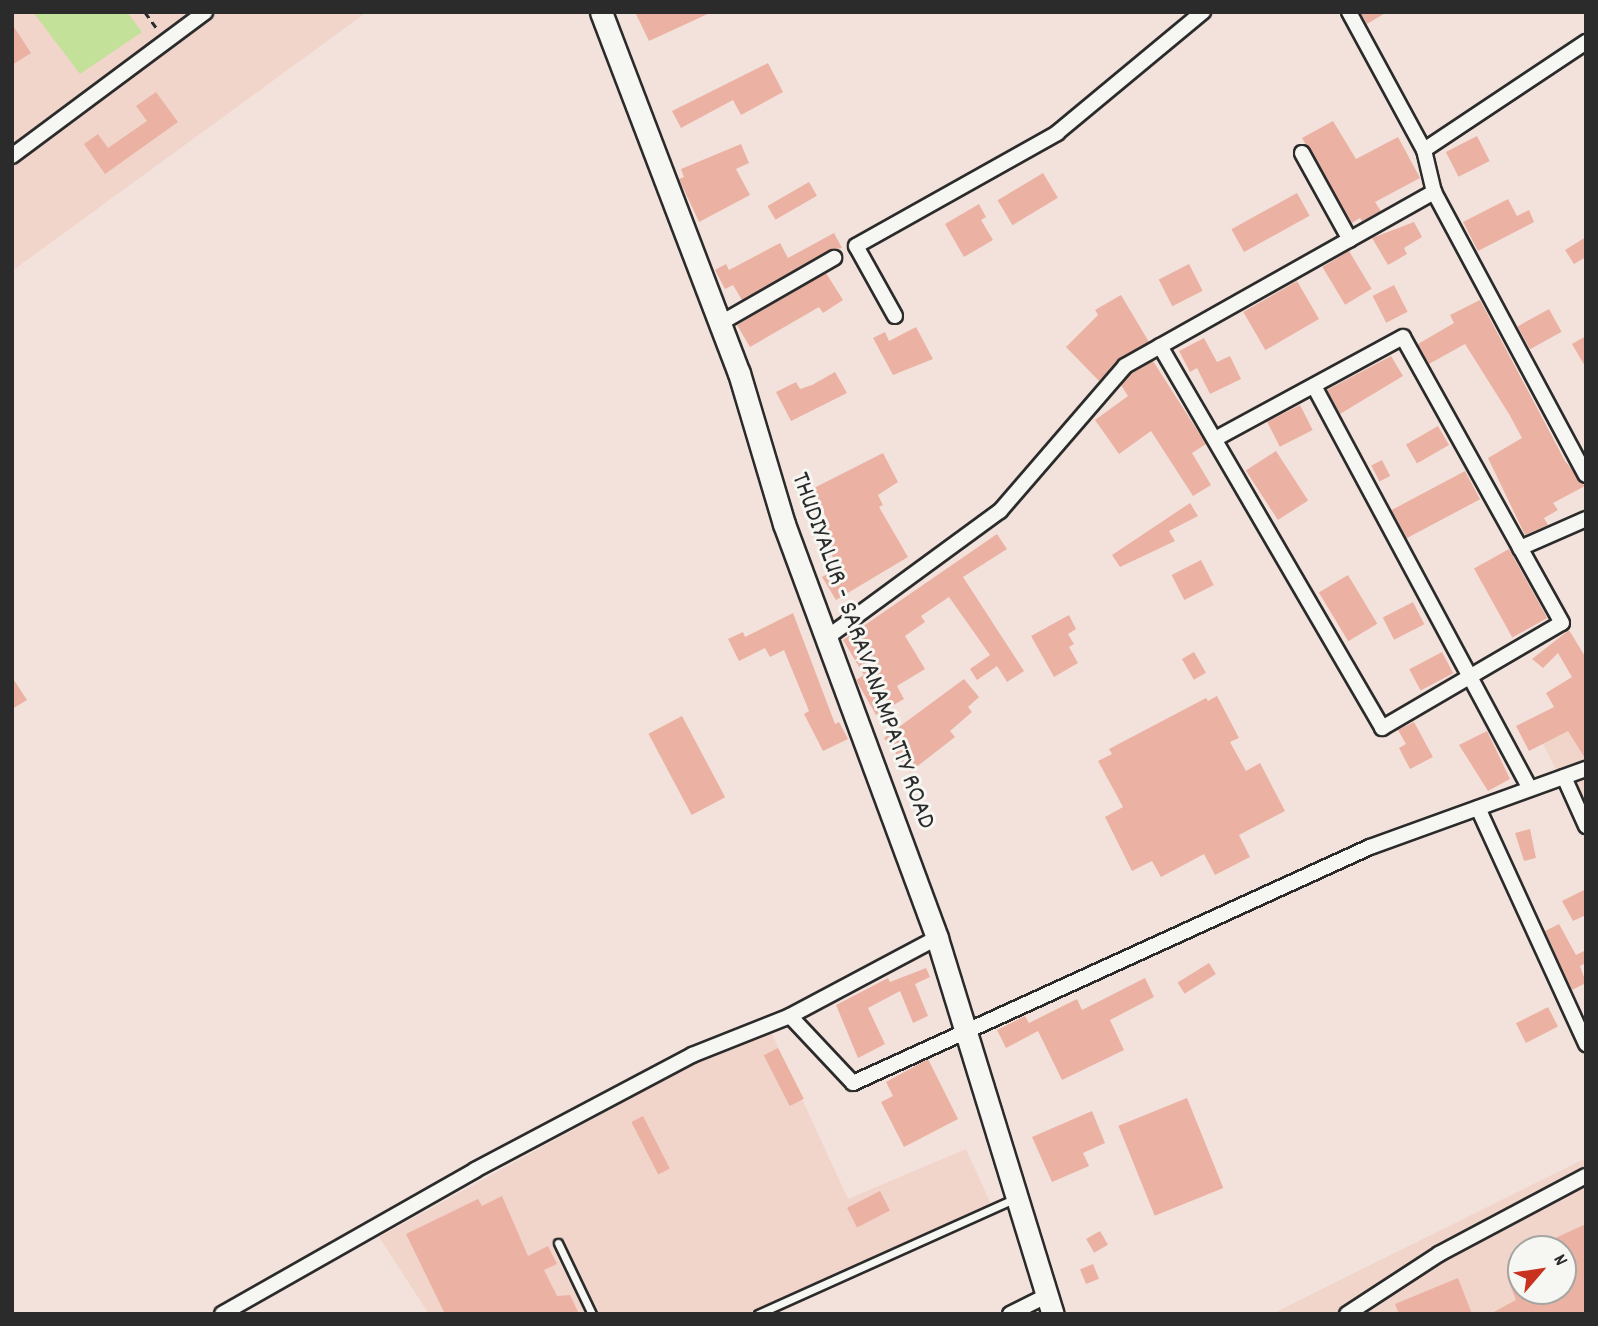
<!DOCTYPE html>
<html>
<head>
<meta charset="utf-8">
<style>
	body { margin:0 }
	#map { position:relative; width:1598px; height:1326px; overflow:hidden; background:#f3e2db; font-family:Dekko,sans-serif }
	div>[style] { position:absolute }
	.built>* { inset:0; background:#f1d4ca }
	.green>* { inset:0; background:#c4e199 }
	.building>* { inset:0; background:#ebb2a4; transform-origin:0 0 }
	.path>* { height:2.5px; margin-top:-1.25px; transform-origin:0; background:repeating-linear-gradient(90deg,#2b2b2b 0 7px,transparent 0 12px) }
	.roads { filter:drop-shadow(2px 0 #2b2b2b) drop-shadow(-2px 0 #2b2b2b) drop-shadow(0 2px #2b2b2b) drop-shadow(0 -2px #2b2b2b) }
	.service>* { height:7px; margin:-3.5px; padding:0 3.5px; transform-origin:3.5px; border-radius:3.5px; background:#f6f6f2 }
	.minor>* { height:14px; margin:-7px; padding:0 7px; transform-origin:7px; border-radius:7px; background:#f6f6f2 }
	.secondary>* { height:21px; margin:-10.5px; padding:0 10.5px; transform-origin:10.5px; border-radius:10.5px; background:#f6f6f2 }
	span { translate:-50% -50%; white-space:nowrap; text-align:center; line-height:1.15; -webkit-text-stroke:6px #f6f6f2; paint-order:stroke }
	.street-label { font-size:26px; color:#2b2b2b }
	.frame { position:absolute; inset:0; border:14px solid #2b2b2b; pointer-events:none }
	.north { position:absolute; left:1507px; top:1235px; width:70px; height:70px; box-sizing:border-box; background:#f6f6f2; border:2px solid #a5a5a2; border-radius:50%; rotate:61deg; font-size:19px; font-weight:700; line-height:28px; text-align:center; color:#2b2b2b }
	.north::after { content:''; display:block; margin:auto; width:24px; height:32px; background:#c8321e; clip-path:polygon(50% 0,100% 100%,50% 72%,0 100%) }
</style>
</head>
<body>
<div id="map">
	<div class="built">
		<div style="clip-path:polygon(12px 12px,367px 12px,12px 271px)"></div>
		<div style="clip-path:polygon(1586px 711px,1586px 829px,1538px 734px)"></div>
		<div style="clip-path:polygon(767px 1023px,848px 1199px,966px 1149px,995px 1213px,776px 1314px,429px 1314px,379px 1237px)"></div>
		<div style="clip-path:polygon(evenodd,1586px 1158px,1586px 1314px,1272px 1314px,1586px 1158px,1521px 1249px,1563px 1249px,1563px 1291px,1521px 1291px,1521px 1249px)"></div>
	</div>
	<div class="green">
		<div style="clip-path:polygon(33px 12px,127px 12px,142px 32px,80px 74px)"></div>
	</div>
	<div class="building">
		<div style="clip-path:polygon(635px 12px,712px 12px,649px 41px)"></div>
		<div style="clip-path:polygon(1360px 12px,1387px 12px,1367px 24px)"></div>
		<div style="clip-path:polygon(12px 24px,31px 53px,12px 65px)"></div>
		<div style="clip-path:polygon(768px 63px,783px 92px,741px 115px,733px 100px,681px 128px,672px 111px)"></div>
		<div style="clip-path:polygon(156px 92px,178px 122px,105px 174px,84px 144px,98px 134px,108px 148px,147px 121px,136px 106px)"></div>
		<div style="clip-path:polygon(1333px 121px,1356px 159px,1398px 137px,1420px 178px,1375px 202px,1381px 211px,1362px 221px,1360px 218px,1352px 223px,1302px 138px)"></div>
		<div style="left:1477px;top:136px;width:28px;height:35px;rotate:63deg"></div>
		<div style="clip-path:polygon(741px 144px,749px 163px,736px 169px,750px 195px,699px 222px,679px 179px,684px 177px,681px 169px)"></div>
		<div style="left:1043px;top:173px;width:29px;height:53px;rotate:59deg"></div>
		<div style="left:809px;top:182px;width:16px;height:48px;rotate:60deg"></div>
		<div style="left:1297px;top:193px;width:26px;height:75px;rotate:61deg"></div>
		<div style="clip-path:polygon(1508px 199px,1517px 216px,1529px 210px,1534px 222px,1478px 251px,1463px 222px)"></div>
		<div style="clip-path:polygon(979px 204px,986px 217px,981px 220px,993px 240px,964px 257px,945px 224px)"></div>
		<div style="clip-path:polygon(1414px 222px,1422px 237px,1404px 248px,1407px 254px,1388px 265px,1372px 238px)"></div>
		<div style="clip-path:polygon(834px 233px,842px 248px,829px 250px,742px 300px,733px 285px,725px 289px,715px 270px,726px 264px,729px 270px,780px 243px,788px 258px)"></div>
		<div style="clip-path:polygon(1586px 237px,1586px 257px,1574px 264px,1565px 250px)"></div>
		<div style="left:1349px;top:251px;width:44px;height:31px;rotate:59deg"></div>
		<div style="left:1189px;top:264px;width:30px;height:34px;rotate:63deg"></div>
		<div style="clip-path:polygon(826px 273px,843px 300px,823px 313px,819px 307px,750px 347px,737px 325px)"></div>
		<div style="left:1297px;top:281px;width:44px;height:62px;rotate:60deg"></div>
		<div style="left:1394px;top:285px;width:30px;height:24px;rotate:63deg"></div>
		<div style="clip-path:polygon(1121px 295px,1149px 342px,1120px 358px,1099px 381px,1066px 347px,1098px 315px,1095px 310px)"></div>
		<div style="clip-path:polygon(1480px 300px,1565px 461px,1585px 486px,1553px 503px,1558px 510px,1544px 518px,1548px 525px,1525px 535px,1488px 458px,1522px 438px,1509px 414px,1465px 344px,1429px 364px,1418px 344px,1454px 323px,1450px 315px)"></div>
		<div style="left:1549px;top:309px;width:26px;height:36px;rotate:61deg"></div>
		<div style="clip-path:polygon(916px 327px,933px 359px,893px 375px,873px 338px,885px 332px,889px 341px)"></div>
		<div style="clip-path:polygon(1586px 336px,1586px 368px,1572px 344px)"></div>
		<div style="clip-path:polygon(1204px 338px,1217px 362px,1230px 356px,1241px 379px,1210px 394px,1197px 368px,1190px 372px,1179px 351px)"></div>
		<div style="clip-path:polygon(1391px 356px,1403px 376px,1340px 414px,1327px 390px)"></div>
		<div style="clip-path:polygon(1153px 361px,1206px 444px,1192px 453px,1211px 485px,1193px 496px,1151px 431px,1119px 454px,1095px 420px,1128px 396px,1121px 385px,1131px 374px)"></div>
		<div style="clip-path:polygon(835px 372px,847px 393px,791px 421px,776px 392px,796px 382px,800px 389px,812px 385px)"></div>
		<div style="left:1300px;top:405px;width:28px;height:37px;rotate:63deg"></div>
		<div style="left:1438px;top:426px;width:22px;height:37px;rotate:60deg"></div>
		<div style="left:1276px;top:451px;width:59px;height:36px;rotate:57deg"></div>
		<div style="clip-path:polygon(883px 453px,898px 482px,878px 495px,883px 505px,879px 507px,908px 557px,836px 600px,822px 577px,838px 568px,816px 522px,826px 517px,812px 489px)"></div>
		<div style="left:1382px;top:460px;width:18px;height:12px;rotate:63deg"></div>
		<div style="left:1465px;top:471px;width:32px;height:83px;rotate:62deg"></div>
		<div style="clip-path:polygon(1190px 503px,1198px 516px,1169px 531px,1175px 541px,1120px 567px,1112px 555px)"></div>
		<div style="clip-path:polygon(997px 534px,1007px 549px,963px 577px,1024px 671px,1007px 682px,997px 666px,977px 680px,970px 669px,990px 655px,949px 597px,921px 616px,925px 622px,905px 636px,925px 669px,897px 686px,904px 699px,876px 715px,856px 680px,864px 675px,843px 640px)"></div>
		<div style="left:1509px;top:549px;width:79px;height:40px;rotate:61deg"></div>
		<div style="left:1201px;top:560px;width:28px;height:33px;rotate:63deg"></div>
		<div style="left:1348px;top:575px;width:57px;height:34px;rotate:59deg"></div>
		<div style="left:1413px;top:602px;width:25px;height:34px;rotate:63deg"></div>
		<div style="clip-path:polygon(793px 613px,835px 724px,839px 722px,848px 739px,823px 751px,804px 714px,809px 711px,784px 650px,770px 657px,765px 648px,739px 661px,728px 639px,743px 632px,745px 637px)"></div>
		<div style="clip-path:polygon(1069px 615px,1076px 629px,1068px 634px,1074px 644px,1069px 647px,1078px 663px,1054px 677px,1031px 636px)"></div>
		<div style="clip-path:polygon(1569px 630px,1586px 658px,1586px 760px,1568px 731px,1529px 751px,1516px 726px,1554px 707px,1546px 693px,1572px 677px,1558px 653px,1543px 668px,1532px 659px)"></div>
		<div style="left:1194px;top:652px;width:24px;height:14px;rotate:60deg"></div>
		<div style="left:1442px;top:652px;width:24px;height:37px;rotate:62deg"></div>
		<div style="clip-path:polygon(12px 677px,27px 700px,12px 709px)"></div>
		<div style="clip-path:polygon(964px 679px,979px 697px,968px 707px,972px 712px,950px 731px,955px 737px,910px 772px,884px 738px)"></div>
		<div style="clip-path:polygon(1217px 696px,1239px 738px,1230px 742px,1246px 771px,1260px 763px,1285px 811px,1239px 835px,1250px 857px,1215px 875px,1204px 854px,1161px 877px,1152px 861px,1132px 871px,1105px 817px,1123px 807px,1098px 761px,1112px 754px,1109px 749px,1206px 698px,1208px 701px)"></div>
		<div style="left:682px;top:716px;width:92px;height:38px;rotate:62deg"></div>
		<div style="clip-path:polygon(1414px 722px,1433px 757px,1410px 769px,1399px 748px,1406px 744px,1398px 730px)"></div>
		<div style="clip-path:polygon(1487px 731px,1510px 779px,1488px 791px,1459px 745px)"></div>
		<div style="clip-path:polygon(1530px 829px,1536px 858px,1524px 861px,1515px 833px)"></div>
		<div style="clip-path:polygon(1586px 889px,1586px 915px,1573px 921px,1562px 901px)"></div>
		<div style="clip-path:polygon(1559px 924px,1576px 955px,1586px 950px,1586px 963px,1580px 966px,1586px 983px,1572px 990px,1545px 931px)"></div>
		<div style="left:1209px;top:963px;width:13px;height:37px;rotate:58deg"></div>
		<div style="clip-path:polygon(926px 968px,930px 977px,915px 984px,928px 1016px,913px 1023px,900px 991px,868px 1008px,885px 1044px,858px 1058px,836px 1005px,888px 978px,890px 982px)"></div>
		<div style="clip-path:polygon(1145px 978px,1154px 997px,1110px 1020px,1124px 1050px,1062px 1080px,1038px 1031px,1006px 1048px,997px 1030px,1025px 1016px,1029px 1023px,1077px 999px,1082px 1010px)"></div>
		<div style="left:1548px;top:1007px;width:22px;height:36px;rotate:63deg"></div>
		<div style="left:778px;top:1048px;width:57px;height:16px;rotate:63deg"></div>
		<div style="clip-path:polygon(928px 1059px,958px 1119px,904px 1147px,881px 1102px,893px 1096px,886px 1082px)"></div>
		<div style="left:1187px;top:1098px;width:97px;height:74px;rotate:68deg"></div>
		<div style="clip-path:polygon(1092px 1111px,1105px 1143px,1083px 1153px,1089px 1166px,1052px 1182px,1032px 1137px)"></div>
		<div style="left:643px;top:1116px;width:59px;height:13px;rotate:63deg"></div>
		<div style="left:880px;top:1191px;width:22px;height:37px;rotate:63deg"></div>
		<div style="clip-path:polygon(502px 1196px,528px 1256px,548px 1246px,557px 1264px,544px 1270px,557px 1296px,570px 1295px,579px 1314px,445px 1314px,406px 1234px,478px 1199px,482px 1206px)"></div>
		<div style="clip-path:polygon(1586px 1224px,1586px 1314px,1490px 1314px,1516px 1300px,1507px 1277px,1521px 1271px,1521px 1291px,1571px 1291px,1563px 1273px,1563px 1249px,1531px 1249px)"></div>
		<div style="left:1100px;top:1231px;width:16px;height:16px;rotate:60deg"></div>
		<div style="left:1093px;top:1264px;width:16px;height:14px;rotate:68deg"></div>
		<div style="clip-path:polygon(1458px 1278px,1472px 1314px,1399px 1314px,1395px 1304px)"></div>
	</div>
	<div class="path">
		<div style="left:145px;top:12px;width:22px;rotate:54deg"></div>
	</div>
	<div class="roads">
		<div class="service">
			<div style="left:558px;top:1243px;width:79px;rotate:64.4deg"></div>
			<div style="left:758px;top:1314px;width:281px;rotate:-24.2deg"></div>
		</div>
		<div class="minor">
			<div style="left:1349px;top:12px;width:157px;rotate:61.5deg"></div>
			<div style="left:1424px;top:150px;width:43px;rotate:76.6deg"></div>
			<div style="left:1434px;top:192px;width:321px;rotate:61.8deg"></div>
			<div style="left:1424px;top:150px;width:195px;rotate:-33.7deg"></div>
			<div style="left:1302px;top:153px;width:99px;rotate:61.1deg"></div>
			<div style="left:12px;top:156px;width:241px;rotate:-36.7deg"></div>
			<div style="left:895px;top:316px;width:80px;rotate:-119.1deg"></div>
			<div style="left:856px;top:246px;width:231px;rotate:-29.3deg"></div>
			<div style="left:1057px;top:133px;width:190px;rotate:-39.7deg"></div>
			<div style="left:719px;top:324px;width:133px;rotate:-29.9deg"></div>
			<div style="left:1160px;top:346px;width:442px;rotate:59.8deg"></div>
			<div style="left:1382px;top:728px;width:208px;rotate:-30.3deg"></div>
			<div style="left:1562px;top:623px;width:327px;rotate:-119.1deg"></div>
			<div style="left:1403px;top:337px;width:214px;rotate:151.5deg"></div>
			<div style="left:1314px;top:386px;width:457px;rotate:61.8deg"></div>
			<div style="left:1520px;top:548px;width:72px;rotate:-23.7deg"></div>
			<div style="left:825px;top:639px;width:217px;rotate:-36.2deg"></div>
			<div style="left:1000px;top:511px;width:191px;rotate:-49.2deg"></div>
			<div style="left:1125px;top:366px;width:355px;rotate:-29.4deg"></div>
			<div style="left:1564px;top:777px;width:54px;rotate:65.8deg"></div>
			<div style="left:1478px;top:808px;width:260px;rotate:65.4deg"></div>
			<div style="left:790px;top:1016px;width:166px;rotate:-28deg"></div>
			<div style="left:222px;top:1314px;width:291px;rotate:-29.6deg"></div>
			<div style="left:475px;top:1170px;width:246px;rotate:-27.9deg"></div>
			<div style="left:692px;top:1055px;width:105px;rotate:-21.7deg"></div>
			<div style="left:790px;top:1016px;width:92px;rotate:46.8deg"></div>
			<div style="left:853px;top:1083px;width:568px;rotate:-24.54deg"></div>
			<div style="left:1370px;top:847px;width:230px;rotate:-19.9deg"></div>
			<div style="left:1010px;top:1314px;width:42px;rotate:-26.6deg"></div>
			<div style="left:1347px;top:1314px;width:110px;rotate:-33.1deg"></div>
			<div style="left:1439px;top:1254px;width:166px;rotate:-28deg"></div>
		</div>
		<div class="secondary">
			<div style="left:601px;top:12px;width:386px;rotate:69.1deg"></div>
			<div style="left:739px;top:373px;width:158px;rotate:73.4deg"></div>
			<div style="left:784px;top:524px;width:441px;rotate:69.7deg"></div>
			<div style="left:937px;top:938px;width:393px;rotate:72.9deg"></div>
		</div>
	</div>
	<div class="street-label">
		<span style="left:862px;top:651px;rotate:70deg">THUDIYALUR - SARAVANAMPATTY ROAD</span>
	</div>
	<div class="frame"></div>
	<div class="north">N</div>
</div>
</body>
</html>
